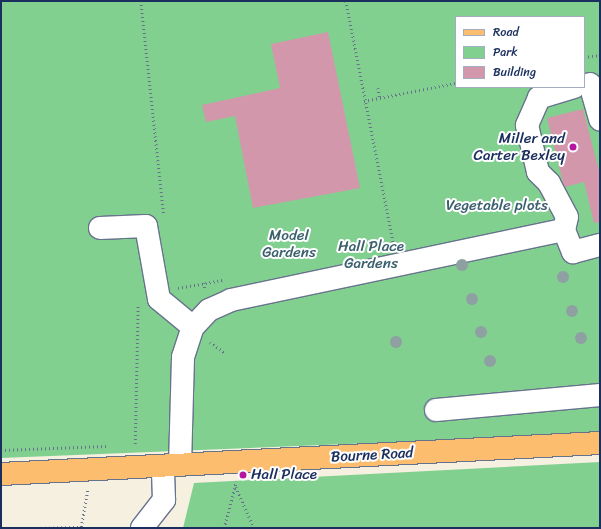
<!DOCTYPE html>
<html>
<head>
<meta charset="utf-8">
<style>
	body { margin:0 }
	#map { position:relative; width:601px; height:529px; overflow:hidden; background:#f5f0e0; font-family:Sriracha,sans-serif }
	div>[style] { position:absolute }
	.green>* { inset:0; background:#81d090 }
	.building>* { inset:0; background:#d397ac }
	.path>* { height:2.5px; margin-top:-1.25px; transform-origin:0; background:repeating-linear-gradient(90deg,#67738c 0 1px,transparent 0 4px) }
	.roads { filter:drop-shadow(1px 0 #67738c) drop-shadow(-1px 0 #67738c) drop-shadow(0 1px #67738c) drop-shadow(0 -1px #67738c) }
	.minor>* { height:22px; margin:-11px; padding:0 11px; transform-origin:11px; border-radius:11px; background:#fff }
	.major>* { height:22px; margin:-11px; padding:0 11px; transform-origin:11px; border-radius:11px; background:#fcbd6f }
	.trees>* { width:12px; height:12px; margin:-6px; border-radius:50%; background:#8ea0a1 }
	.dots>* { width:11px; height:11px; translate:-50% -50%; box-sizing:border-box; border:2px solid #fff; border-radius:50% }
	span { translate:-50% -50%; white-space:nowrap; text-align:center; line-height:1.15; -webkit-text-stroke:4px #fff; paint-order:stroke }
	.poi-label { font-size:15px; color:#1b2f5e }
	.right { translate:-100% -50%; text-align:right }
	.left { translate:0 -50%; text-align:left }
	.park-label { font-size:15px; color:#3a5f6d }
	.street-label { font-size:15px; color:#1b2f5e }
	.frame { position:absolute; inset:0; border:2px solid #1b2f5e; pointer-events:none }
	.legend { position:absolute; left:455px; top:16px; width:130px; height:72px; box-sizing:border-box; background:#fff; border:1px solid #a4acbf; margin:0; padding:5px 7px; list-style:none; font-size:12px; color:#1b2f5e }
	.legend li { display:flex; align-items:center; gap:8px; height:20px }
	.legend b { width:20px; border:1px solid #a4acbf }
</style>
</head>
<body>
<div id="map">
	<div class="green">
		<div style="clip-path:polygon(evenodd,1px 1px,600px 1px,600px 434px,1px 458px,1px 1px,456px 17px,584px 17px,584px 87px,456px 87px,456px 17px)"></div>
		<div style="clip-path:polygon(600px 462px,600px 528px,183px 528px,194px 483px)"></div>
	</div>
	<div class="building">
		<div style="clip-path:polygon(328px 32px,360px 188px,253px 208px,235px 116px,206px 122px,202px 105px,280px 88px,271px 44px)"></div>
		<div style="clip-path:polygon(583px 109px,600px 175px,600px 222px,594px 223px,584px 182px,565px 187px,563px 183px,547px 118px)"></div>
	</div>
	<div class="path">
		<div style="left:141px;top:1px;width:215px;rotate:83.9deg"></div>
		<div style="left:346px;top:1px;width:250px;rotate:78.9deg"></div>
		<div style="left:599px;top:1px;width:1px"></div>
		<div style="left:584px;top:57px;width:16px;rotate:-7deg"></div>
		<div style="left:378px;top:88px;width:10px;rotate:79deg"></div>
		<div style="left:364px;top:101px;width:94px;rotate:-11.1deg"></div>
		<div style="left:204px;top:283px;width:7px;rotate:82deg"></div>
		<div style="left:178px;top:288px;width:45px;rotate:-10.3deg"></div>
		<div style="left:210px;top:342px;width:19px;rotate:36deg"></div>
		<div style="left:135px;top:444px;width:139px;rotate:-88.8deg"></div>
		<div style="left:1px;top:450px;width:105px;rotate:-2.2deg"></div>
		<div style="left:236px;top:487px;width:45px;rotate:66.3deg"></div>
		<div style="left:37px;top:528px;width:44px;rotate:-1.3deg"></div>
		<div style="left:81px;top:527px;width:39px;rotate:-80deg"></div>
		<div style="left:224px;top:528px;width:48px;rotate:-75.4deg"></div>
	</div>
	<div class="roads">
		<div class="minor">
			<div style="left:590px;top:84px;width:37px;rotate:74deg"></div>
			<div style="left:574px;top:87px;width:37px;rotate:163deg"></div>
			<div style="left:539px;top:98px;width:30px;rotate:114deg"></div>
			<div style="left:527px;top:125px;width:48px;rotate:76.8deg"></div>
			<div style="left:538px;top:172px;width:16px;rotate:45deg"></div>
			<div style="left:549px;top:183px;width:38px;rotate:62deg"></div>
			<div style="left:567px;top:217px;width:13px;rotate:103deg"></div>
			<div style="left:564px;top:230px;width:24px;rotate:68deg"></div>
			<div style="left:573px;top:252px;width:28px;rotate:-15deg"></div>
			<div style="left:100px;top:228px;width:46px;rotate:-2.5deg"></div>
			<div style="left:146px;top:226px;width:74px;rotate:79.9deg"></div>
			<div style="left:159px;top:299px;width:44px;rotate:39.5deg"></div>
			<div style="left:436px;top:410px;width:165px;rotate:-5.2deg"></div>
			<div style="left:180px;top:465px;width:108px;rotate:-88.4deg"></div>
			<div style="left:183px;top:357px;width:32px;rotate:-72deg"></div>
			<div style="left:193px;top:327px;width:23px;rotate:-47deg"></div>
			<div style="left:209px;top:310px;width:24px;rotate:-24deg"></div>
			<div style="left:231px;top:300px;width:340px;rotate:-11.9deg"></div>
			<div style="left:142px;top:528px;width:36px;rotate:-52deg"></div>
			<div style="left:164px;top:500px;width:34px;rotate:-92deg"></div>
		</div>
		<div class="major">
			<div style="left:1px;top:474px;width:600px;rotate:-2.96deg"></div>
		</div>
	</div>
	<div class="trees">
		<div style="left:462px;top:265px"></div>
		<div style="left:563px;top:277px"></div>
		<div style="left:472px;top:299px"></div>
		<div style="left:572px;top:311px"></div>
		<div style="left:481px;top:332px"></div>
		<div style="left:581px;top:338px"></div>
		<div style="left:396px;top:342px"></div>
		<div style="left:490px;top:361px"></div>
	</div>
	<div class="dots">
		<div style="left:573px;top:147px;background:#b5179e"></div>
		<div style="left:243px;top:475px;background:#b5179e"></div>
	</div>
	<div class="poi-label">
		<span class="right" style="left:565px;top:147px">Miller and<br>Carter Bexley</span>
		<span class="left" style="left:251px;top:475px">Hall Place</span>
	</div>
	<div class="park-label">
		<span style="left:497px;top:206px">Vegetable plots</span>
		<span style="left:289px;top:244px">Model<br>Gardens</span>
		<span style="left:371px;top:255px">Hall Place<br>Gardens</span>
	</div>
	<div class="street-label">
		<span style="left:372px;top:455px;rotate:-3deg">Bourne Road</span>
	</div>
	<div class="frame"></div>
	<ul class="legend">
	<li><b style="height:5px;background:#fcbd6f"></b>Road</li>
	<li><b style="height:11px;background:#81d090"></b>Park</li>
	<li><b style="height:11px;background:#d397ac"></b>Building</li>
	</ul>
</div>
</body>
</html>
